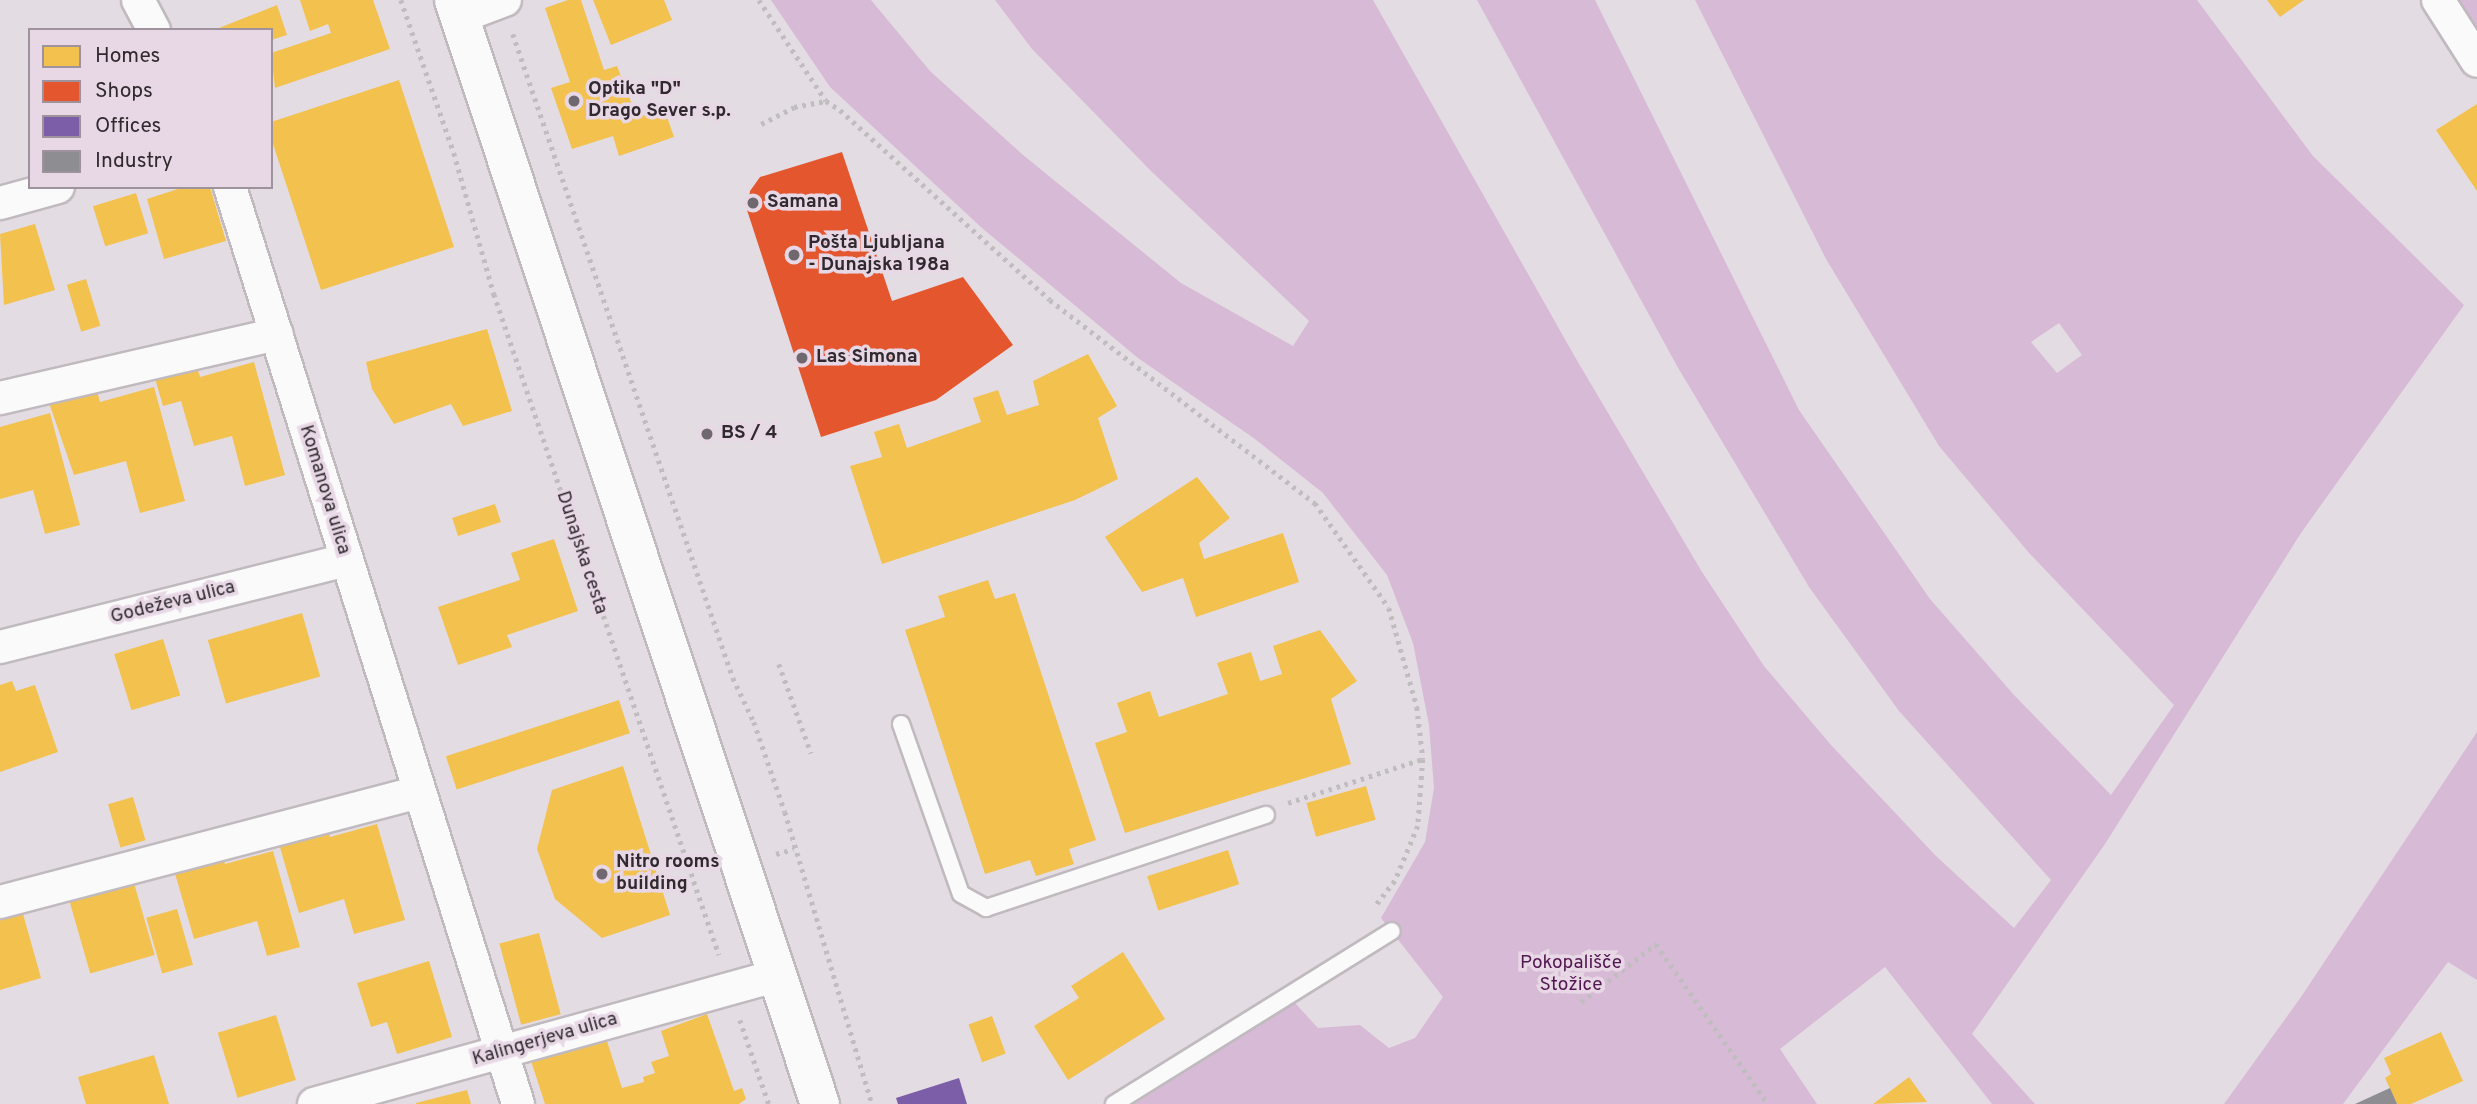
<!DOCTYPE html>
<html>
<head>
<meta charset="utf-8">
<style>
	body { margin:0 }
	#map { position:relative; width:2477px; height:1104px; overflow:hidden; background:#e4dce3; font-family:Overpass,sans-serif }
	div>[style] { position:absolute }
	.green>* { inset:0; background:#d7bad5 }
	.homes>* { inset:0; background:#f2c14e; transform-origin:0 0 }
	.shops>* { inset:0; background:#e4572e }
	.offices>* { inset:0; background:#7b5ea7 }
	.industry>* { inset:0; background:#8d8d92 }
	.path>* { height:4.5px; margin-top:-2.25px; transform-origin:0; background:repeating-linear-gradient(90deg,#c0bdbf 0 3.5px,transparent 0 8.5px) }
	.roads { filter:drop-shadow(2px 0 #c0babf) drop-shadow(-2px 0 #c0babf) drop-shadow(0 2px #c0babf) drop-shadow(0 -2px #c0babf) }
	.service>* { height:16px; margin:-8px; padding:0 8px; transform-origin:8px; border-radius:8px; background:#fbfafb }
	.minor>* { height:32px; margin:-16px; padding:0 16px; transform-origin:16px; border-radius:16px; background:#fbfafb }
	.secondary>* { height:38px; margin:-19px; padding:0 19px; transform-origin:19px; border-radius:19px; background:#fbfafb }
	.dots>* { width:19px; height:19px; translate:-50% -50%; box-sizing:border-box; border:4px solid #e8d8e6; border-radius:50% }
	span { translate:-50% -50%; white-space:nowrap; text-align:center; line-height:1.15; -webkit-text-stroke:7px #e8d8e6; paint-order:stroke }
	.poi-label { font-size:19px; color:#302a2f; font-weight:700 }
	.left { translate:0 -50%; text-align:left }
	.street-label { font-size:19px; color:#302a2f }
	.park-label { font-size:19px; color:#521650 }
	.legend { position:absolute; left:28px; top:28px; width:245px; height:161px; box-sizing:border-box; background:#e8d8e6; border:2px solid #9e929d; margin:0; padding:9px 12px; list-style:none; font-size:21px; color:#302a2f }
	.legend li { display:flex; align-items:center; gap:14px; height:35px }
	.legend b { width:35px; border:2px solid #9e929d }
</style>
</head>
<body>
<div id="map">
	<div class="green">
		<div style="clip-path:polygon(evenodd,771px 0,871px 0,930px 71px,1023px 155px,1181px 283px,1293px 346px,1309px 321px,1151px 171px,1032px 49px,995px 0,1373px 0,1575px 357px,1702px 572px,1764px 666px,1831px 745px,1936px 856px,2014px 928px,2051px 880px,1899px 711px,1809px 587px,1677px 366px,1477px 0,1595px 0,1799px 410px,1930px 599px,2014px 695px,2111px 795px,2174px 705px,2030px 554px,1939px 446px,1826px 259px,1695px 0,2197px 0,2313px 156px,2464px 305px,2301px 533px,2105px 844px,1972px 1034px,2035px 1104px,1992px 1104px,1885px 967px,1780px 1049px,1817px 1104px,1134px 1104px,1295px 1003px,1318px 1028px,1360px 1025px,1389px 1048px,1415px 1038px,1443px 997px,1381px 918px,1425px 842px,1434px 788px,1429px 725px,1413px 643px,1387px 575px,1323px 493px,1255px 439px,1138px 358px,982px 228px,830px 87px,771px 0,2059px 323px,2082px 355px,2057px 373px,2031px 342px,2059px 323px)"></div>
		<div style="clip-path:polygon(2456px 0,2477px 0,2477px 33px)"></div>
		<div style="clip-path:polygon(2477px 732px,2477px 980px,2448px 962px,2343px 1104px,2224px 1104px,2301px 997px)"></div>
	</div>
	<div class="homes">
		<div style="clip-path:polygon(300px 0,373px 0,390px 49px,275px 88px,271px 53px,331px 33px,328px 24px,310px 31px)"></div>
		<div style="clip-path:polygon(568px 0,581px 0,604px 70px,617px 66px,637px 117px,664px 108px,674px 137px,619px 156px,613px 136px,572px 149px,551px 88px,570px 82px,545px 8px)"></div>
		<div style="clip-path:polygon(593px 0,664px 0,672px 20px,611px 45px)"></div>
		<div style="clip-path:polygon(2267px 0,2304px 0,2280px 17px)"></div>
		<div style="clip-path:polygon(277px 5px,287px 35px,271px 40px,271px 30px,214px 30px)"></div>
		<div style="clip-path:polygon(399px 80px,454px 247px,321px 290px,271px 138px,271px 122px)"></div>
		<div style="clip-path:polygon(2477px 104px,2477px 191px,2436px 130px)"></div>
		<div style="clip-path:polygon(184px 187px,210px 187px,226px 241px,164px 259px,147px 199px)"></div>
		<div style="left:136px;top:193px;width:42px;height:45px;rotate:73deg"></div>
		<div style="clip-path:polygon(35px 224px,55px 290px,4px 305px,0 234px)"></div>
		<div style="left:86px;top:279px;width:49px;height:20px;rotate:73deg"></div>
		<div style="clip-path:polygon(487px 329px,512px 411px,463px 426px,451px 404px,394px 424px,372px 389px,366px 362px)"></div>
		<div style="clip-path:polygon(1088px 354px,1117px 406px,1098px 418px,1118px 479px,1075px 500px,882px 564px,850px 466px,882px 457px,874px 432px,899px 424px,907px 448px,981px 422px,973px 398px,998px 390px,1007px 415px,1039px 405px,1033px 381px)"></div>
		<div style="clip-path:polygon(254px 362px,285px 475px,245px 486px,232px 436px,194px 446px,181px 401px,163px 406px,154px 375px,196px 364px,200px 377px)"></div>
		<div style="clip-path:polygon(96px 387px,100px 402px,154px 387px,185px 501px,140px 513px,126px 461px,74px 475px,48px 400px)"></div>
		<div style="clip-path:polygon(50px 413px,80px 525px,45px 534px,33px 490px,0 499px,0 427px)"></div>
		<div style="clip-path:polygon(1197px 477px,1230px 518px,1199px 543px,1204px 559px,1283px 533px,1299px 582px,1196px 617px,1183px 578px,1142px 592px,1105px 537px)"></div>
		<div style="left:495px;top:504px;width:19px;height:45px;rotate:72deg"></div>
		<div style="clip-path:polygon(554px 539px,578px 611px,507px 635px,512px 647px,458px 665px,438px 607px,520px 580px,511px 553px)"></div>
		<div style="clip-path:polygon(988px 580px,995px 599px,1015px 593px,1096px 840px,1069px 849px,1074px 864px,1036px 876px,1030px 860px,985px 874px,905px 630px,945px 617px,938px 596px)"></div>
		<div style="left:302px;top:613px;width:66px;height:98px;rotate:74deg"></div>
		<div style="clip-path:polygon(1320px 630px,1357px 681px,1331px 699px,1351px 764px,1125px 833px,1095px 743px,1127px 732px,1117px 703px,1150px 691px,1159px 717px,1228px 694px,1217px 663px,1251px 652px,1260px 681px,1282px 674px,1273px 646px)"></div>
		<div style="left:163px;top:639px;width:59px;height:51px;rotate:73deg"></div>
		<div style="clip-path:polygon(12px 681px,16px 691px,35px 685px,58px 752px,0 772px,0 685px)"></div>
		<div style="left:619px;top:700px;width:35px;height:182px;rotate:72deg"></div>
		<div style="clip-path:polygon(623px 766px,670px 915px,602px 938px,555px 899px,537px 849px,552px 790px)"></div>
		<div style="left:1366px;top:786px;width:35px;height:62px;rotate:74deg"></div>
		<div style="left:133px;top:797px;width:45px;height:26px;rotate:74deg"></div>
		<div style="clip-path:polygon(326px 823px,330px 837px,377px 824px,405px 920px,354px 934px,344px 899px,299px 913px,277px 837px)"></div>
		<div style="clip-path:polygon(221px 849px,225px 864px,273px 851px,300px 947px,267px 956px,257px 921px,194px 939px,172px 863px)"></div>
		<div style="left:1228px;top:850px;width:36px;height:85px;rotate:72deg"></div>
		<div style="left:134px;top:883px;width:75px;height:67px;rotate:74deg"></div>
		<div style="left:177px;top:909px;width:58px;height:32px;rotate:74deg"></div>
		<div style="clip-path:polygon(23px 914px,41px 978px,0 990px,0 920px)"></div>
		<div style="left:539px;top:933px;width:84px;height:41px;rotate:75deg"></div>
		<div style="clip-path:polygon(1123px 952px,1165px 1019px,1068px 1080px,1034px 1026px,1079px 998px,1071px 986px)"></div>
		<div style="clip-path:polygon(429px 961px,452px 1037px,397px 1054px,387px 1022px,371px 1027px,357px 983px)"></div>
		<div style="clip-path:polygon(707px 1014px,734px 1091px,742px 1088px,746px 1099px,739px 1104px,545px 1104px,531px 1061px,606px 1038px,622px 1088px,644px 1082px,643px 1077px,655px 1073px,651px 1062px,669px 1056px,661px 1031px)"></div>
		<div style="left:276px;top:1015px;width:68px;height:61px;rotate:73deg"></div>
		<div style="left:992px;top:1016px;width:40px;height:25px;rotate:70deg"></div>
		<div style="clip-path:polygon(2441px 1032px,2463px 1081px,2411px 1104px,2397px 1104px,2385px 1078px,2391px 1074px,2384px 1058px)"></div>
		<div style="clip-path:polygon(154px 1055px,169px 1104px,86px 1104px,78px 1077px)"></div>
		<div style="clip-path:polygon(1909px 1077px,1927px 1102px,1873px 1104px)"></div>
		<div style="clip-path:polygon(467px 1090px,471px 1104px,416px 1104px,416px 1103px)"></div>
	</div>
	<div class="shops">
		<div style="clip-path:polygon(842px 152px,892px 301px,963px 277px,1013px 345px,936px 400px,821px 437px,747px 210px,750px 191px,760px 177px)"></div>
	</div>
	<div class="offices">
		<div style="clip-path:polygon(959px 1078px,967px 1104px,898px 1104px,896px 1098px)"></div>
	</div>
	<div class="industry">
		<div style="clip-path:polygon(2390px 1088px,2397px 1104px,2355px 1104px)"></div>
	</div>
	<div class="path">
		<div style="left:401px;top:0;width:162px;rotate:70.9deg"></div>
		<div style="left:454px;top:153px;width:147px;rotate:74.2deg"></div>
		<div style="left:494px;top:294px;width:698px;rotate:71.2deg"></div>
		<div style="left:759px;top:0;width:121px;rotate:56.4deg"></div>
		<div style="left:513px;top:34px;width:681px;rotate:71.14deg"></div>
		<div style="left:733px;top:678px;width:49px;rotate:64.5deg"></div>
		<div style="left:754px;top:722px;width:95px;rotate:71deg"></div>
		<div style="left:785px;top:812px;width:305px;rotate:73.4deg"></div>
		<div style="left:761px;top:124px;width:37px;rotate:-27deg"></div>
		<div style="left:794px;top:107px;width:33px;rotate:-11deg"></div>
		<div style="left:826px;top:101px;width:17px;rotate:33deg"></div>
		<div style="left:840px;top:110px;width:283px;rotate:42.1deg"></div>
		<div style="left:1050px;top:300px;width:334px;rotate:37.5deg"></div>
		<div style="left:1315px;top:503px;width:128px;rotate:54.8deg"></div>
		<div style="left:1389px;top:608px;width:103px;rotate:74.2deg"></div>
		<div style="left:1417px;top:707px;width:52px;rotate:83.4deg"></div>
		<div style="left:1423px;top:759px;width:67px;rotate:94.3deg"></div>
		<div style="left:1418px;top:826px;width:60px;rotate:112.7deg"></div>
		<div style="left:1395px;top:881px;width:33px;rotate:128deg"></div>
		<div style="left:779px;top:664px;width:95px;rotate:70.2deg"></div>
		<div style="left:1288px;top:803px;width:142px;rotate:-18.1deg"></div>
		<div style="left:776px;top:854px;width:18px;rotate:-16deg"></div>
		<div style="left:1581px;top:1002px;width:95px;rotate:-37.7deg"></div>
		<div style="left:1656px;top:944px;width:195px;rotate:55deg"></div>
		<div style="left:740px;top:1020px;width:89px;rotate:71deg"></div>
	</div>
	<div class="roads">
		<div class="service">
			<div style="left:901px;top:724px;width:180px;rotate:70.6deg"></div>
			<div style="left:961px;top:894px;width:29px;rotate:29deg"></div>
			<div style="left:986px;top:908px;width:295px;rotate:-18.4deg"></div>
			<div style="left:1114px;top:1104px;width:327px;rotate:-31.9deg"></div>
		</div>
		<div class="minor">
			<div style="left:138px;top:0;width:34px;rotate:62deg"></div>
			<div style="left:2438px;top:0;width:72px;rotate:57.4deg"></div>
			<div style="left:460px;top:17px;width:48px;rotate:-20.7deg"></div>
			<div style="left:230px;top:187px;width:961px;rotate:72.56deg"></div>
			<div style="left:0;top:203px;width:60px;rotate:-15.4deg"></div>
			<div style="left:0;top:398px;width:284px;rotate:-13deg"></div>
			<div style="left:0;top:647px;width:357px;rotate:-14.1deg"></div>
			<div style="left:0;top:902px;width:433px;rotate:-14.7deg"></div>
			<div style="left:314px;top:1104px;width:480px;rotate:-15.5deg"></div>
		</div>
		<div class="secondary">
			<div style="left:454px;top:0;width:1163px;rotate:71.66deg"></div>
		</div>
	</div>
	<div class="dots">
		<div style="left:574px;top:101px;background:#6f686e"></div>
		<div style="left:753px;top:203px;background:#6f686e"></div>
		<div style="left:794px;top:255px;background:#6f686e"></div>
		<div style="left:802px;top:358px;background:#6f686e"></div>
		<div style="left:707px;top:434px;background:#6f686e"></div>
		<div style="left:602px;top:874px;background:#6f686e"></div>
	</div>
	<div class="poi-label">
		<span class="left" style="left:588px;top:101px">Optika "D"<br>Drago Sever s.p.</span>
		<span class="left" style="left:767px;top:203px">Samana</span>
		<span class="left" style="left:808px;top:255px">Pošta Ljubljana<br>- Dunajska 198a</span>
		<span class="left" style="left:816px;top:358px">Las Simona</span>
		<span class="left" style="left:721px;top:434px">BS / 4</span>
		<span class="left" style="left:616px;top:874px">Nitro rooms<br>building</span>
	</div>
	<div class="street-label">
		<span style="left:324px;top:490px;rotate:73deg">Komanova ulica</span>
		<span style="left:581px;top:553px;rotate:72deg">Dunajska cesta</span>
		<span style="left:173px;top:603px;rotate:-14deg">Godeževa ulica</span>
		<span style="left:545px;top:1040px;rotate:-16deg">Kalingerjeva ulica</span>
	</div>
	<div class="park-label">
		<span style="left:1571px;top:975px">Pokopališče<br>Stožice</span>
	</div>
	<ul class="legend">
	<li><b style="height:19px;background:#f2c14e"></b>Homes</li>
	<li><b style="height:19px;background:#e4572e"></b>Shops</li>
	<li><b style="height:19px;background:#7b5ea7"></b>Offices</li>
	<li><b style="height:19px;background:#8d8d92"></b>Industry</li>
	</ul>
</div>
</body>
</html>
